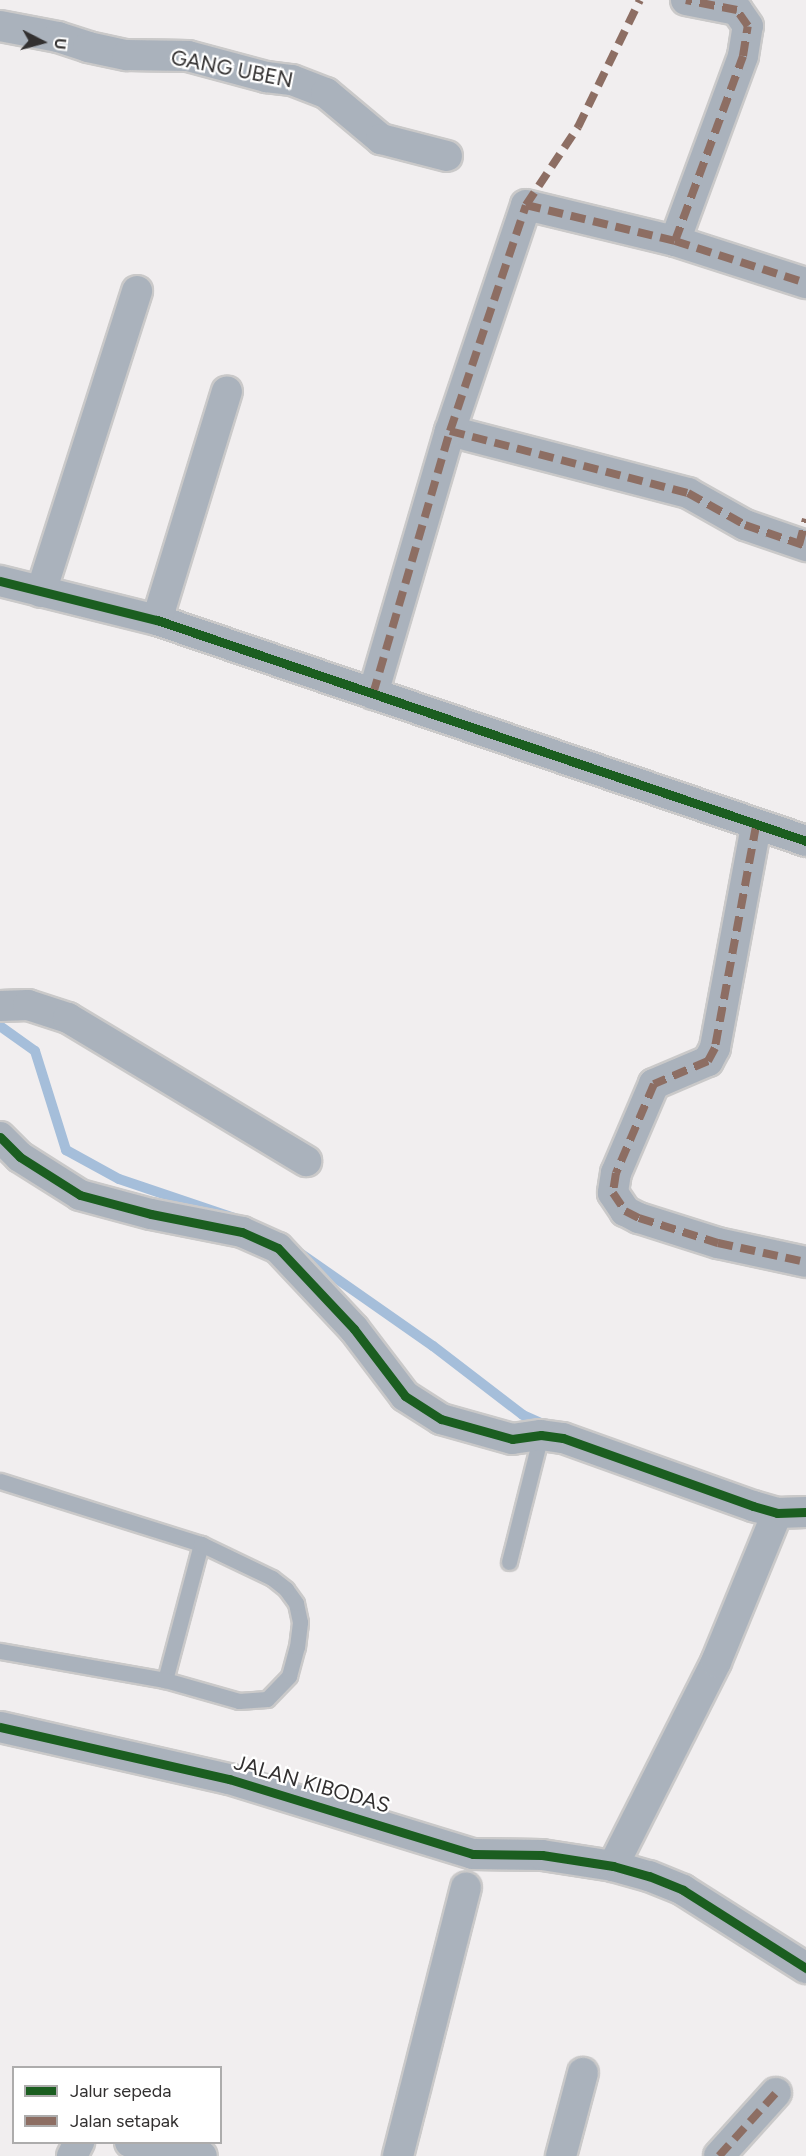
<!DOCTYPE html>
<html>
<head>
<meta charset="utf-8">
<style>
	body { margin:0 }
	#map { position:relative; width:806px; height:2156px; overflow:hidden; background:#f1eeef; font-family:Figtree,sans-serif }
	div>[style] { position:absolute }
	.stream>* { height:10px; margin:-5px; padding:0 5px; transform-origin:5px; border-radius:5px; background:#a5beda }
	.roads { filter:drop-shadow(2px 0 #cac9c9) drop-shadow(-2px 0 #cac9c9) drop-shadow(0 2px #cac9c9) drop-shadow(0 -2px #cac9c9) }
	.lane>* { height:15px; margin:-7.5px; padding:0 7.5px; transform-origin:7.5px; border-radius:7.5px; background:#aab2bc }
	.street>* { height:30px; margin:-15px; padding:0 15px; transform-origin:15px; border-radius:15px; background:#aab2bc }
	.quiet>* { height:8px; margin-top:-4px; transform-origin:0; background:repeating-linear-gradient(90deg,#8d6e63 0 15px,transparent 0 23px) }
	.cycleway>* { height:9px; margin:-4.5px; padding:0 4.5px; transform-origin:4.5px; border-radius:4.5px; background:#1b5e20 }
	span { translate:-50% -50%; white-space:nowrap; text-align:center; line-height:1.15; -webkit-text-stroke:4.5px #fff; paint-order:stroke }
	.street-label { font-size:21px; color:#323030 }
	.legend { position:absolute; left:12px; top:2066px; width:210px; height:78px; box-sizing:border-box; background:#fff; border:2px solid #adacac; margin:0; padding:8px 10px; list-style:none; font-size:18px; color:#323030 }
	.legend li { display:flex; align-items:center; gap:12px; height:30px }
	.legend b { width:30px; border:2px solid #adacac }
	.north { position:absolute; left:12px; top:12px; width:60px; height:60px; -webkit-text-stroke:4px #fff; paint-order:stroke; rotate:96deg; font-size:16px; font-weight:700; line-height:24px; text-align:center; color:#323030 }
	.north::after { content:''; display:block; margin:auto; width:21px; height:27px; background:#323030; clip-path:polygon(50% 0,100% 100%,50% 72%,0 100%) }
</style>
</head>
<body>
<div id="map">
	<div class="stream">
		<div style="left:0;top:1026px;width:43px;rotate:35.5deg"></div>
		<div style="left:35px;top:1051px;width:104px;rotate:72.6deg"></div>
		<div style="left:66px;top:1150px;width:60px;rotate:28.7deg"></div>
		<div style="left:119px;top:1179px;width:121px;rotate:18.7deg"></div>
		<div style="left:300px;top:1253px;width:162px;rotate:35deg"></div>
		<div style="left:433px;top:1346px;width:113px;rotate:37.5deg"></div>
		<div style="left:523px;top:1415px;width:27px;rotate:24deg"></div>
	</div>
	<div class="roads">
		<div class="lane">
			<div style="left:0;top:1481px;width:211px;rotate:17.4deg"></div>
			<div style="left:201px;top:1544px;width:141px;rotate:104.8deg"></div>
			<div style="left:165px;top:1680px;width:168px;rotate:-170deg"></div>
			<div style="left:509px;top:1562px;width:131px;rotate:-75.9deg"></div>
			<div style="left:165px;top:1680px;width:77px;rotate:15.8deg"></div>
			<div style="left:239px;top:1701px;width:28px;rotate:-4deg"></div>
			<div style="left:267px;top:1699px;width:32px;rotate:-46deg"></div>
			<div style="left:289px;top:1676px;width:30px;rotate:-75deg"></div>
			<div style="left:297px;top:1647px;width:25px;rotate:-83deg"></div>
			<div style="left:300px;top:1622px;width:19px;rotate:-102deg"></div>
			<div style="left:296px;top:1603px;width:17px;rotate:-126deg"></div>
			<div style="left:286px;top:1589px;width:18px;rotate:-142deg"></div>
			<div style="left:272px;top:1578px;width:79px;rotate:-154.4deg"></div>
		</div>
		<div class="street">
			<div style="left:0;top:26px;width:59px;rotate:10.7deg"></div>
			<div style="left:58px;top:37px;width:32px;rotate:18deg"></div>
			<div style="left:88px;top:47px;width:40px;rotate:12deg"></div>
			<div style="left:127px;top:55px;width:61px;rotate:0.9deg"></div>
			<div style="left:188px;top:56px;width:81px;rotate:15.1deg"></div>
			<div style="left:266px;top:77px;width:26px;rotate:7deg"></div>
			<div style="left:292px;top:80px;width:36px;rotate:21deg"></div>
			<div style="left:326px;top:93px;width:72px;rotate:39.9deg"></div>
			<div style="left:381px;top:139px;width:68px;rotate:14.4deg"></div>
			<div style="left:675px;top:241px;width:197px;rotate:-69.8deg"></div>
			<div style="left:743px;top:56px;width:30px;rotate:-81deg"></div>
			<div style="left:748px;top:26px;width:19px;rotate:-125deg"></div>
			<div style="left:737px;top:10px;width:52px;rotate:-168.9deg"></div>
			<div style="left:450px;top:431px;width:246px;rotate:14.6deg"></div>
			<div style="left:688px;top:493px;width:65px;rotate:29.3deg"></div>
			<div style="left:745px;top:525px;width:65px;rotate:19deg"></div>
			<div style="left:0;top:581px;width:162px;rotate:14deg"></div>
			<div style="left:157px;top:620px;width:686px;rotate:18.8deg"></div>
			<div style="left:41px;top:592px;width:316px;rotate:-72.3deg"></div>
			<div style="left:157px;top:620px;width:239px;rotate:-73deg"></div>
			<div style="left:373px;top:694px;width:274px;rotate:-73.7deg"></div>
			<div style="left:450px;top:431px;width:238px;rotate:-71.4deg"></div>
			<div style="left:526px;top:205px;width:153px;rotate:13.6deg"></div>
			<div style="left:675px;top:241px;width:138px;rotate:17.8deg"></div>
			<div style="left:756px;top:826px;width:226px;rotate:100.5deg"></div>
			<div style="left:715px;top:1048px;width:15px;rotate:118deg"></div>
			<div style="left:708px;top:1061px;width:59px;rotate:156.9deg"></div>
			<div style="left:654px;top:1084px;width:97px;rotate:113.1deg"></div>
			<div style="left:616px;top:1173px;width:20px;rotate:99deg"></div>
			<div style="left:613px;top:1193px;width:22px;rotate:56deg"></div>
			<div style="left:625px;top:1211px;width:16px;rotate:27deg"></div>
			<div style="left:639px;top:1218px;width:83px;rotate:17.6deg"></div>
			<div style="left:718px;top:1243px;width:90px;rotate:12.2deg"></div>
			<div style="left:0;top:1006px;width:28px;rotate:-2deg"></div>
			<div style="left:28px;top:1005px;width:42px;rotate:18deg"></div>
			<div style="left:68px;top:1018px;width:278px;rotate:31deg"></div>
			<div style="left:0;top:1137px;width:28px;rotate:45deg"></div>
			<div style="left:20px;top:1157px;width:71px;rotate:32.3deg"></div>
			<div style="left:80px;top:1195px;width:73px;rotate:15deg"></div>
			<div style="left:151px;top:1214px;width:93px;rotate:11.2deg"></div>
			<div style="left:242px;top:1232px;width:39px;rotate:24deg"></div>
			<div style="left:278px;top:1248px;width:111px;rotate:46.8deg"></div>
			<div style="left:354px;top:1329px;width:84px;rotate:52.7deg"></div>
			<div style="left:405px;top:1396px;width:43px;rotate:32.6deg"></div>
			<div style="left:441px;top:1419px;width:74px;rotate:15.7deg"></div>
			<div style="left:512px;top:1439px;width:29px;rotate:-8deg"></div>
			<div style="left:541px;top:1435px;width:22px;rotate:8deg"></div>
			<div style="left:563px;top:1438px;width:202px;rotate:19.7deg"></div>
			<div style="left:753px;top:1506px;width:25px;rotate:16deg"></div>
			<div style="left:777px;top:1513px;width:29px;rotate:-2deg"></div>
			<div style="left:0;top:1727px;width:235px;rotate:12.8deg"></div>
			<div style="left:229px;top:1779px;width:255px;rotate:17.1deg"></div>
			<div style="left:473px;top:1854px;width:69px;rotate:0.8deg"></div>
			<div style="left:542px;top:1855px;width:72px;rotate:8.8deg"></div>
			<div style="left:613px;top:1866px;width:37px;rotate:16deg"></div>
			<div style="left:649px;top:1876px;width:37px;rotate:22deg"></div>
			<div style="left:683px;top:1890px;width:146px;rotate:32.4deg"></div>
			<div style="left:613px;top:1866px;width:229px;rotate:-63.2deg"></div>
			<div style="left:716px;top:1662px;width:161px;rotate:-67.7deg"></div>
			<div style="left:130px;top:2142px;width:73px;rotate:11deg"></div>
			<div style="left:72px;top:2156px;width:16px;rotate:-63deg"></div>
			<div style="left:398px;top:2156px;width:277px;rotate:-75.8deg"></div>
			<div style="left:561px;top:2156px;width:86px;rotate:-75.2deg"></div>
			<div style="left:719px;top:2156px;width:85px;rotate:-47.9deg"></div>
		</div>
	</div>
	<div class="quiet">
		<div style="left:526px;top:205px;width:153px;rotate:13.6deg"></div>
		<div style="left:675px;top:241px;width:138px;rotate:17.8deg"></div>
		<div style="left:675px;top:241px;width:197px;rotate:-69.8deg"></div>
		<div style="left:743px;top:56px;width:30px;rotate:-81deg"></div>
		<div style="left:748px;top:26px;width:19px;rotate:-125deg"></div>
		<div style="left:737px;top:10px;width:52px;rotate:-168.9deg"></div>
		<div style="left:450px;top:431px;width:246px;rotate:14.6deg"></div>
		<div style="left:688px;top:493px;width:65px;rotate:29.3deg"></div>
		<div style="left:745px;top:525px;width:65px;rotate:19deg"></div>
		<div style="left:799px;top:545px;width:27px;rotate:-75deg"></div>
		<div style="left:373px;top:694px;width:274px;rotate:-73.7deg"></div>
		<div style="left:450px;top:431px;width:238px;rotate:-71.4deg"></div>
		<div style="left:526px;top:205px;width:94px;rotate:-56.3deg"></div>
		<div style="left:578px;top:127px;width:141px;rotate:-64deg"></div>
		<div style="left:756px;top:826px;width:226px;rotate:100.5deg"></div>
		<div style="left:715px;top:1048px;width:15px;rotate:118deg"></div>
		<div style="left:708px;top:1061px;width:59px;rotate:156.9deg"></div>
		<div style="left:654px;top:1084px;width:97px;rotate:113.1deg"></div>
		<div style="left:616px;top:1173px;width:20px;rotate:99deg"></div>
		<div style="left:613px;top:1193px;width:22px;rotate:56deg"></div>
		<div style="left:625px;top:1211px;width:16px;rotate:27deg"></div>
		<div style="left:639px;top:1218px;width:83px;rotate:17.6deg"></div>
		<div style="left:718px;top:1243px;width:90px;rotate:12.2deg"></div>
		<div style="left:719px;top:2156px;width:85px;rotate:-47.9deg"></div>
	</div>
	<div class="cycleway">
		<div style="left:0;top:581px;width:162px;rotate:14deg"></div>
		<div style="left:157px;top:620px;width:686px;rotate:18.8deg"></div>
		<div style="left:0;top:1137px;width:28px;rotate:45deg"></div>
		<div style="left:20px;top:1157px;width:71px;rotate:32.3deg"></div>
		<div style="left:80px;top:1195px;width:73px;rotate:15deg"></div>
		<div style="left:151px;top:1214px;width:93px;rotate:11.2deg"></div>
		<div style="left:242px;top:1232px;width:39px;rotate:24deg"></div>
		<div style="left:278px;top:1248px;width:111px;rotate:46.8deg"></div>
		<div style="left:354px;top:1329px;width:84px;rotate:52.7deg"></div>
		<div style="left:405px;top:1396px;width:43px;rotate:32.6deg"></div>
		<div style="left:441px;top:1419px;width:74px;rotate:15.7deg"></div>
		<div style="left:512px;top:1439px;width:29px;rotate:-8deg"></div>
		<div style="left:541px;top:1435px;width:22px;rotate:8deg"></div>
		<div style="left:563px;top:1438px;width:202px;rotate:19.7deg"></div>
		<div style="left:753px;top:1506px;width:25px;rotate:16deg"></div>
		<div style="left:777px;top:1513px;width:29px;rotate:-2deg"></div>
		<div style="left:0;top:1727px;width:235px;rotate:12.8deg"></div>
		<div style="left:229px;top:1779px;width:255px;rotate:17.1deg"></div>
		<div style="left:473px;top:1854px;width:69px;rotate:0.8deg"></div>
		<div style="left:542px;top:1855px;width:72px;rotate:8.8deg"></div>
		<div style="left:613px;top:1866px;width:37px;rotate:16deg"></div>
		<div style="left:649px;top:1876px;width:37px;rotate:22deg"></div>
		<div style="left:683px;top:1890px;width:146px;rotate:32.4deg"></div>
	</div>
	<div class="street-label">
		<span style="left:232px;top:69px;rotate:11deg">GANG UBEN</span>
		<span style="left:312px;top:1784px;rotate:16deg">JALAN KIBODAS</span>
	</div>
	<ul class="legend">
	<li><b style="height:8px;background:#1b5e20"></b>Jalur sepeda</li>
	<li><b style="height:8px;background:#8d6e63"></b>Jalan setapak</li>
	</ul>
	<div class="north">U</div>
</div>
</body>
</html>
